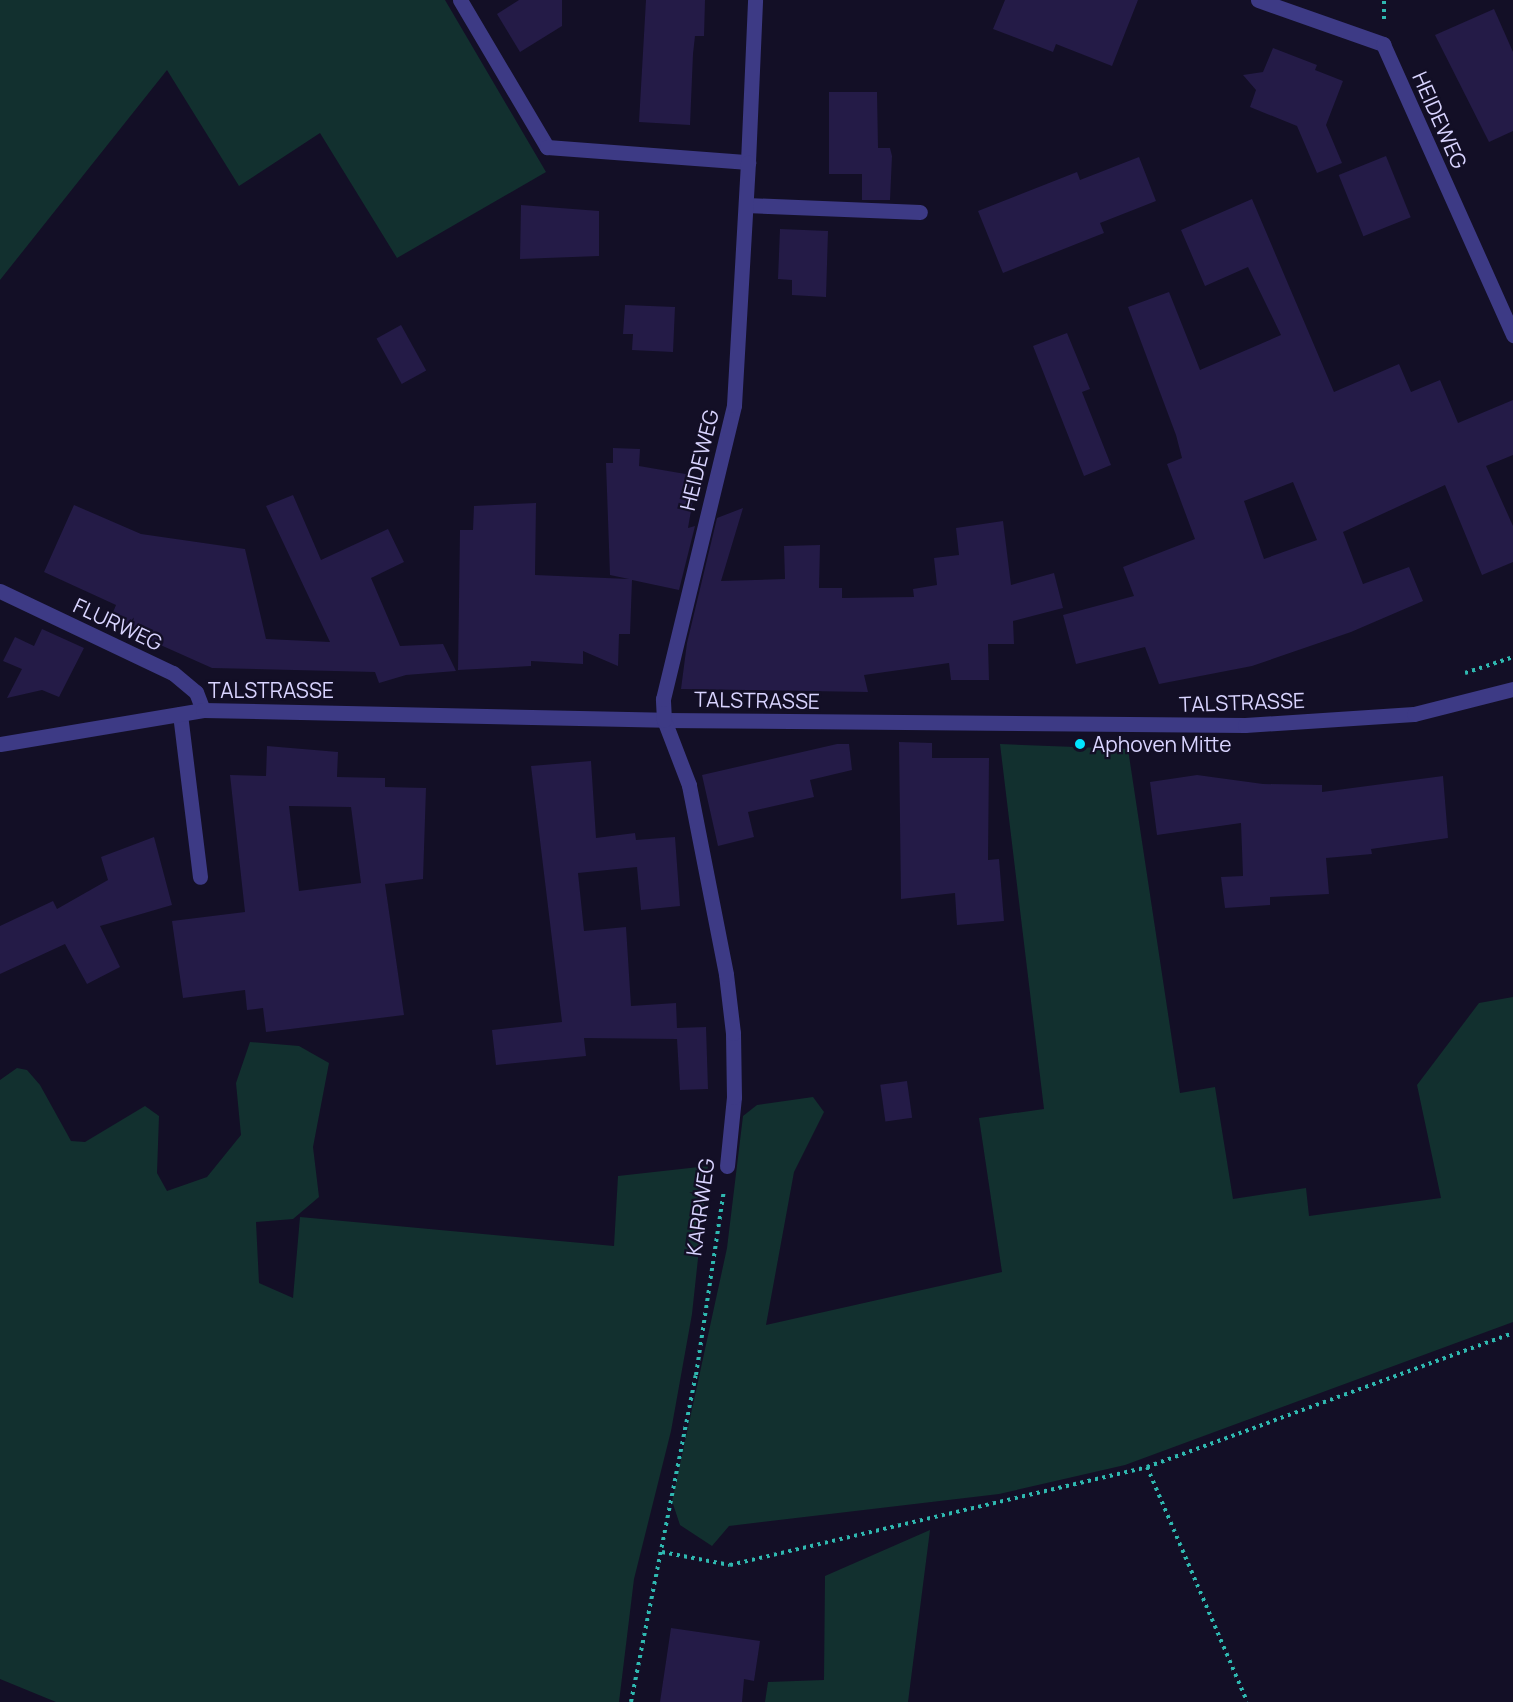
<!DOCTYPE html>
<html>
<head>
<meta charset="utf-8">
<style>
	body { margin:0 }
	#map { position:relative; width:1513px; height:1702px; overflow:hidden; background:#130f26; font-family:Manrope,sans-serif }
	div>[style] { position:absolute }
	.green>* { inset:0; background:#12302f }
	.building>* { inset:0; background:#241b47; transform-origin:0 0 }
	.path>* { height:4px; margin-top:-2px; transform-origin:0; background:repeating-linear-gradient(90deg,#2fb8b0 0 3px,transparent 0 7.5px) }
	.lane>* { height:15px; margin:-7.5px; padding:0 7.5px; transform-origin:7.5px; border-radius:7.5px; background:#3d3a85 }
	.street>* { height:15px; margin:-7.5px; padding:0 7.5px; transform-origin:7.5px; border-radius:7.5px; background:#3d3a85 }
	.dots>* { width:16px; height:16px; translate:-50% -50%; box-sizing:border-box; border:3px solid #130f26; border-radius:50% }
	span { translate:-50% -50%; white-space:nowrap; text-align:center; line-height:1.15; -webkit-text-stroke:4.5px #130f26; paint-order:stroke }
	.street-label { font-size:21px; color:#d9d4ff }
	.poi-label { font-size:21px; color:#d9d4ff }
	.left { translate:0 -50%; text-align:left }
</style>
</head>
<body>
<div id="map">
	<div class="green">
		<div style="clip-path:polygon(0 0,445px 0,546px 172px,397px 258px,320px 133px,239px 186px,167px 70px,0 280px)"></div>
		<div style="clip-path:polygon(1000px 744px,1128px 749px,1180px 1093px,1215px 1087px,1233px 1199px,1306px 1188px,1309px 1216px,1441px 1198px,1417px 1085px,1479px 1003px,1513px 997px,1513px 1322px,1125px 1465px,999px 1494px,729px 1526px,712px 1546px,680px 1525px,672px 1501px,727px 1248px,743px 1116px,757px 1105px,813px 1097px,824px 1112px,794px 1172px,766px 1325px,1002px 1272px,979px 1118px,1044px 1109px)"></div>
		<div style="clip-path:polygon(250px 1042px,299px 1046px,329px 1063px,313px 1147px,319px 1197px,293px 1219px,256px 1222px,259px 1283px,293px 1298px,300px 1217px,614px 1246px,618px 1176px,708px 1166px,692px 1314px,671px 1431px,634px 1579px,619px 1702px,56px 1702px,0 1679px,0 1080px,17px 1068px,27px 1070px,40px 1085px,71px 1141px,85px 1142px,145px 1106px,159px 1116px,157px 1173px,167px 1191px,207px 1177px,241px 1135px,236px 1083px)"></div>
		<div style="clip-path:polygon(930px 1530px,908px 1702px,765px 1702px,768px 1682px,824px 1680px,825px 1576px)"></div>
	</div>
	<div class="building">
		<div style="clip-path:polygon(519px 0,562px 0,562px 26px,520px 52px,497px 14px)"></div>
		<div style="clip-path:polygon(646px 0,705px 0,704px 36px,695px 36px,693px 54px,690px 125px,639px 122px)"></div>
		<div style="clip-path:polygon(1005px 0,1138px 0,1112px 66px,1056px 44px,1053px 52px,993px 29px)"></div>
		<div style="clip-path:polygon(1494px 9px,1513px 52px,1513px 131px,1489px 142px,1435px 35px)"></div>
		<div style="clip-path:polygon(1273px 48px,1317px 65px,1315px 70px,1343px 81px,1326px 125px,1342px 163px,1317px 173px,1297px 126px,1250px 107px,1256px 90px,1243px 75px,1263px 72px)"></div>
		<div style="clip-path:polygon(829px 92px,877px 92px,878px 148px,890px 148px,892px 156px,890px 200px,862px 200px,862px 174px,829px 174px)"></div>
		<div style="left:1386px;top:156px;width:66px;height:51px;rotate:68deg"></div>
		<div style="clip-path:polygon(1139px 157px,1156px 201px,1100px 223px,1104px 233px,1003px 273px,978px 211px,1077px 172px,1080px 180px)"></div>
		<div style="clip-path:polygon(evenodd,1252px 199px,1334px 392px,1399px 364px,1411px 392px,1440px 380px,1458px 423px,1513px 400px,1513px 455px,1486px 466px,1513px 526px,1513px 562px,1482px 575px,1445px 485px,1343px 532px,1363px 584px,1409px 567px,1423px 601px,1351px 632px,1252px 666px,1159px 684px,1145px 647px,1076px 664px,1063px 615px,1134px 596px,1123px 567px,1195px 539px,1167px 464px,1182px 458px,1176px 435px,1128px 307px,1169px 292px,1200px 370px,1281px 335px,1248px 267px,1205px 286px,1181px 230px,1252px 199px,1293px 482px,1317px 540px,1264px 559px,1244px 501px,1293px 482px)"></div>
		<div style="clip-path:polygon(521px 205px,599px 211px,599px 256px,520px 259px)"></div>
		<div style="clip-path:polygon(780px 229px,828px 231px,826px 297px,792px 295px,792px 280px,778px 279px)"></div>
		<div style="clip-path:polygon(625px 305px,675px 307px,673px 352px,632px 350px,633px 334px,623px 334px)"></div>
		<div style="left:401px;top:325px;width:52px;height:28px;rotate:61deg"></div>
		<div style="clip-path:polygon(1067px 333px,1090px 389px,1082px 392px,1111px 465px,1084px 476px,1033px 346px)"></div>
		<div style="clip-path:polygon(613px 448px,640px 449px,639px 466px,697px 476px,688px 528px,695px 526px,679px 590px,632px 580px,630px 634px,619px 634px,618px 666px,583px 651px,583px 664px,531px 661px,531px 666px,458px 670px,460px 530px,473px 530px,474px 506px,536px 503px,535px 575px,629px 579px,610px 575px,606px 463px,613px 463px)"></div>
		<div style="clip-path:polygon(293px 495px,321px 560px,388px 529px,404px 562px,371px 578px,400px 646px,443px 644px,456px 671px,406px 675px,379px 683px,375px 672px,212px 668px,109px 622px,116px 605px,44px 572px,74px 505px,141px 534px,245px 549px,266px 639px,330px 642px,266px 506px)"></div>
		<div style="clip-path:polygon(743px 508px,721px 581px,785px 579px,784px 546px,820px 545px,819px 588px,842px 588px,842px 598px,914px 597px,913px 589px,937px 585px,934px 558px,959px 555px,956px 528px,1003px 521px,1011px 585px,1054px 573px,1063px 608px,1013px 621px,1014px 644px,988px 644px,989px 680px,951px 680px,949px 663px,864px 675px,868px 692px,681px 689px,687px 643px,717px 518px)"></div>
		<div style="clip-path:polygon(42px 629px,84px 648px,59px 697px,42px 690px,7px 698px,22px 669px,3px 661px,15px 637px,34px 646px)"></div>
		<div style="clip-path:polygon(899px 742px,932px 743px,932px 758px,989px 758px,988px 860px,999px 859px,1004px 921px,957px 925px,955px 893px,901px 899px)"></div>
		<div style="clip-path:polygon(837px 744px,849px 744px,852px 770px,810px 780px,814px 797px,748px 812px,754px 837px,718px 846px,702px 775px)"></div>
		<div style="clip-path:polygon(evenodd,267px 746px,338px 752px,337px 777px,385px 778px,385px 787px,426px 788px,423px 879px,385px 884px,404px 1015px,266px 1032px,263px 1008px,247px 1010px,245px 990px,183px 998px,172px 921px,245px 912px,230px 775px,266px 776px,267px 746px,289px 806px,351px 807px,361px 883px,299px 891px,289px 806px)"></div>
		<div style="clip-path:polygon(591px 761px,596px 838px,635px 833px,636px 840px,675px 837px,680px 906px,641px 910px,637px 867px,578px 873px,584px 931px,626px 927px,631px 1006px,676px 1003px,677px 1028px,706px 1027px,708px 1089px,680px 1090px,677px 1039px,584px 1038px,586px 1056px,496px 1065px,492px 1030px,562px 1022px,531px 766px)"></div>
		<div style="clip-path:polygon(1197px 775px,1263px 784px,1322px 785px,1322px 792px,1443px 776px,1448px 838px,1371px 849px,1372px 854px,1326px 858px,1329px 894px,1270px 897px,1270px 905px,1225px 908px,1221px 877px,1243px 876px,1241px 823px,1157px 835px,1150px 782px)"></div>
		<div style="clip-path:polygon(154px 837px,172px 905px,100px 926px,120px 967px,87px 984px,65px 944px,0 974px,0 926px,53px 901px,57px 909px,108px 880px,101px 857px)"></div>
		<div style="left:907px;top:1081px;width:37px;height:27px;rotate:82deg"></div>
		<div style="clip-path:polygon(671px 1628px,760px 1641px,754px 1681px,744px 1679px,742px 1702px,660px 1702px)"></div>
	</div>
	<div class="path">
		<div style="left:1384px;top:19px;width:19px;rotate:-90deg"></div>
		<div style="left:1465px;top:673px;width:51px;rotate:-18.4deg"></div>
		<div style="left:1147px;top:1467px;width:390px;rotate:-20.1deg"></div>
		<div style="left:662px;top:1552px;width:69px;rotate:10.8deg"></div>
		<div style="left:730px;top:1565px;width:428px;rotate:-13.2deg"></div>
		<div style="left:1147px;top:1467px;width:255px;rotate:66.9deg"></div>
		<div style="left:631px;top:1702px;width:333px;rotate:-78.8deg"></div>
		<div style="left:696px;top:1375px;width:187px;rotate:-81.4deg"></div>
	</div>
	<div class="lane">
		<div style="left:0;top:591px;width:191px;rotate:25.4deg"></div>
		<div style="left:173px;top:673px;width:30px;rotate:40deg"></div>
		<div style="left:196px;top:692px;width:19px;rotate:69deg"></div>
		<div style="left:180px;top:714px;width:164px;rotate:83deg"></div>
	</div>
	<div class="street">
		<div style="left:460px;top:0;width:171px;rotate:59.4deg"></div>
		<div style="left:547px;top:147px;width:202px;rotate:4.3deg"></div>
		<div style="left:748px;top:162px;width:162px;rotate:-87.5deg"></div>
		<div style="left:1258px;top:0;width:133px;rotate:19.4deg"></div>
		<div style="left:1383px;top:44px;width:319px;rotate:65.9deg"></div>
		<div style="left:746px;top:205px;width:174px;rotate:2.3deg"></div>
		<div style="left:0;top:744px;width:206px;rotate:-9.5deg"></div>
		<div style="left:203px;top:710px;width:461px;rotate:1.2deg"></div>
		<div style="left:664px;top:720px;width:581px;rotate:0.49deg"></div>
		<div style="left:1245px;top:725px;width:169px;rotate:-3.7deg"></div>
		<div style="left:1414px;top:714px;width:102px;rotate:-14.2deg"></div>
		<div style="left:727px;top:1166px;width:69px;rotate:-84.2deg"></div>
		<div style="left:734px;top:1097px;width:64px;rotate:-90.9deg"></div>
		<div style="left:733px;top:1033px;width:59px;rotate:-96.8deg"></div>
		<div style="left:726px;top:974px;width:193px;rotate:-101.1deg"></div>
		<div style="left:689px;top:785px;width:70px;rotate:-111deg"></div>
		<div style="left:664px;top:720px;width:21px;rotate:-93deg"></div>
		<div style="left:663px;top:699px;width:302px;rotate:-76.4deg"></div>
		<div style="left:734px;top:405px;width:243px;rotate:-86.7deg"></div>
	</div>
	<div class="dots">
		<div style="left:1080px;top:744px;background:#00e5ff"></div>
	</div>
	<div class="street-label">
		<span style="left:1440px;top:120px;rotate:66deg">HEIDEWEG</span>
		<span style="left:699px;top:460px;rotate:-76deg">HEIDEWEG</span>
		<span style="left:118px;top:624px;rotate:25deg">FLURWEG</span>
		<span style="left:271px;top:690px">TALSTRASSE</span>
		<span style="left:757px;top:700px;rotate:1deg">TALSTRASSE</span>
		<span style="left:1242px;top:702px;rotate:-2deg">TALSTRASSE</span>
		<span style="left:700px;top:1207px;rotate:-82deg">KARRWEG</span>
	</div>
	<div class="poi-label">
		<span class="left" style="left:1092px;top:744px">Aphoven Mitte</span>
	</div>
</div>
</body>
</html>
